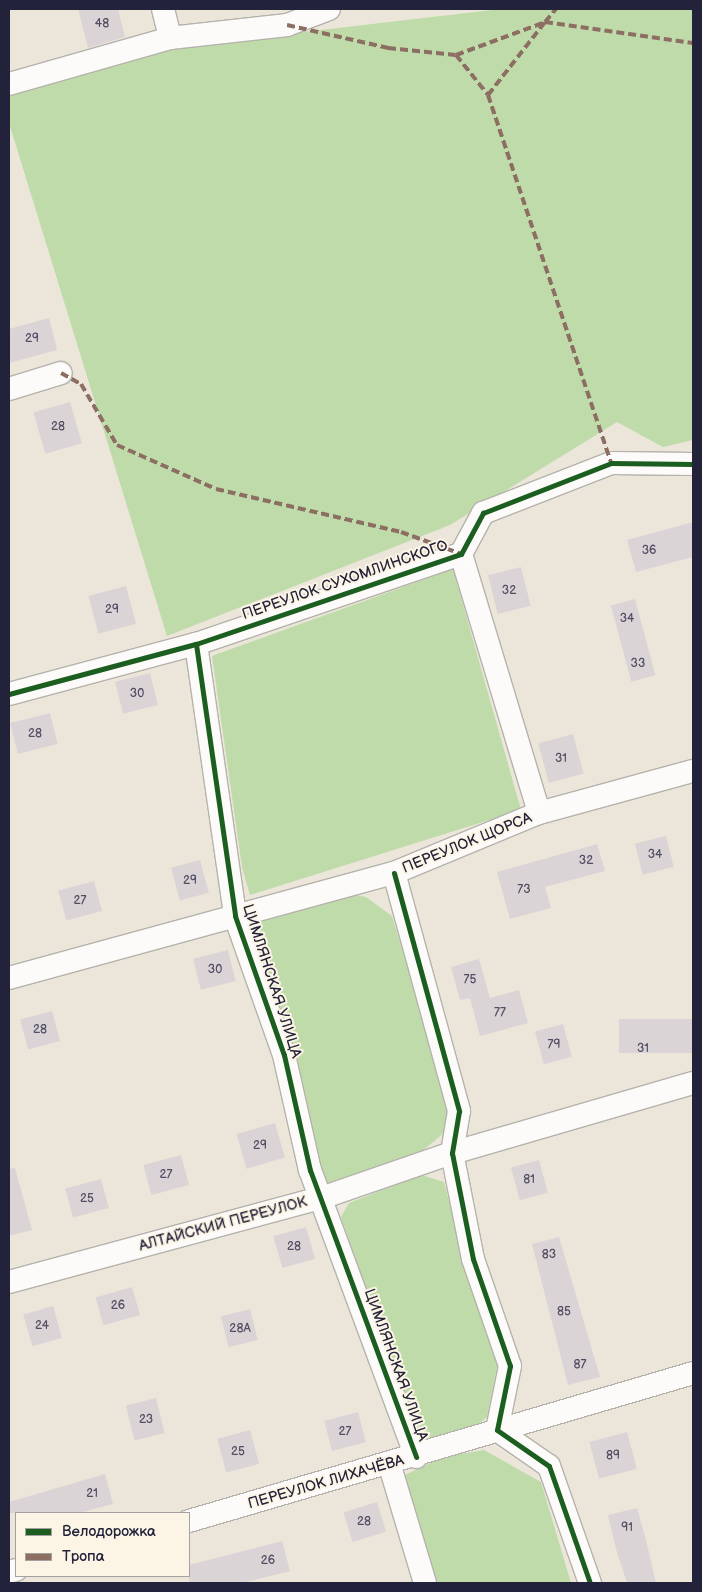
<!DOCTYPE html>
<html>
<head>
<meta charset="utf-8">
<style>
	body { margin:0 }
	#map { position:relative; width:702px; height:1592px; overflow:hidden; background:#ebe6d9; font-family:"Balsamiq Sans",sans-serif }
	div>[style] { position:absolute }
	.green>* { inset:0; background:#bfdbaa }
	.building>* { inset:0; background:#dbd4d7; transform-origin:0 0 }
	.roads { filter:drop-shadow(1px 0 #b5b2ac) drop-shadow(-1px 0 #b5b2ac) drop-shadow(0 1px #b5b2ac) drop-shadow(0 -1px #b5b2ac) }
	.street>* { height:22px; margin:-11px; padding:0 11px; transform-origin:11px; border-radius:11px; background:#fcfbf9 }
	.quiet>* { height:4px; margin-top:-2px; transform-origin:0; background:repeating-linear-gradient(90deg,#8d6e63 0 8px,transparent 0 12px) }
	.cycleway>* { height:5px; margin:-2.5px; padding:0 2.5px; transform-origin:2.5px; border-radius:2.5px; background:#1b5e20 }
	span { translate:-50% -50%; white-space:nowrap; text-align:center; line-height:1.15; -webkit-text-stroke:4px #fcf5e5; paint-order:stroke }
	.number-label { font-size:12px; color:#504e62 }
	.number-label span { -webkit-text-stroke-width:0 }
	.street-label { font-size:15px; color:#22223b }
	.frame { position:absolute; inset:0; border:10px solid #22223b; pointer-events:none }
	.legend { position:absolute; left:15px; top:1512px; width:175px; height:65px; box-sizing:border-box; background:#fcf5e5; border:1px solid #a5a1a1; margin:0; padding:6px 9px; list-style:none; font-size:15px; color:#22223b }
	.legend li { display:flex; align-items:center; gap:10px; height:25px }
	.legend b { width:25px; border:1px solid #a5a1a1 }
</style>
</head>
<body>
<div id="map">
	<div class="green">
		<div style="clip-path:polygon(501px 9px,693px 9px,693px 440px,663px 447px,617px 422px,450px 525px,167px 636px,9px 123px,9px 91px,184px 46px)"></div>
		<div style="clip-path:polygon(453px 569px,521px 810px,250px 895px,242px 867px,212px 656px)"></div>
		<div style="clip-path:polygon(345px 893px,366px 897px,392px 916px,446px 1092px,448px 1114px,444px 1133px,421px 1152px,327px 1183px,314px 1166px,245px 927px)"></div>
		<div style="clip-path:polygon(421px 1175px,444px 1182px,473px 1295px,498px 1363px,487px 1417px,470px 1431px,433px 1441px,411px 1418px,341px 1217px,349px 1203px)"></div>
		<div style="clip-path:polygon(484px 1450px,541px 1482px,571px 1583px,436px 1583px,405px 1475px,443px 1457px)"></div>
	</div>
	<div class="building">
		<div style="clip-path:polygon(78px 9px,118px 9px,125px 37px,88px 48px)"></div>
		<div style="clip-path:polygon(49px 318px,57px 350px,9px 363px,9px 329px)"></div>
		<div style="left:70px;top:402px;width:43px;height:38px;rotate:74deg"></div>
		<div style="clip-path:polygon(693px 522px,693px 557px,636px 572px,627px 540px)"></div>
		<div style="left:521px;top:567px;width:40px;height:34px;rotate:76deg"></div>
		<div style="left:126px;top:586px;width:39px;height:39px;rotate:75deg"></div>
		<div style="left:635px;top:599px;width:79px;height:25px;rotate:75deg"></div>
		<div style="left:150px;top:673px;width:33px;height:36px;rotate:76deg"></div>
		<div style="left:50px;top:713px;width:32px;height:41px;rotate:76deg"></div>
		<div style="left:573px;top:734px;width:41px;height:36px;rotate:75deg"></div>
		<div style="left:666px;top:836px;width:32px;height:32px;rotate:76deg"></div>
		<div style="clip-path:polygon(597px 844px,605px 871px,545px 887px,551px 908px,510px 919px,497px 872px)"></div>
		<div style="left:200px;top:860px;width:34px;height:30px;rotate:75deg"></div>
		<div style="left:94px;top:881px;width:31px;height:37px;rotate:75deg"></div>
		<div style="left:228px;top:950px;width:32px;height:36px;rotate:76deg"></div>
		<div style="clip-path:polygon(479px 959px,490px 998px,519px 990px,528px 1023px,480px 1036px,470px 998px,460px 1000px,451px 967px)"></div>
		<div style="left:52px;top:1011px;width:31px;height:33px;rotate:75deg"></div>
		<div style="left:693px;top:1019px;width:34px;height:74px;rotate:90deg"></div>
		<div style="left:563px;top:1024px;width:34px;height:29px;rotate:75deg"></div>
		<div style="left:275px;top:1123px;width:36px;height:40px;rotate:74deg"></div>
		<div style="left:181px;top:1155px;width:31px;height:39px;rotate:75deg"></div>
		<div style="left:539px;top:1160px;width:34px;height:29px;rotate:75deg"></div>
		<div style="clip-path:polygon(15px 1168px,32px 1230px,9px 1236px,9px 1169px)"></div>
		<div style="left:101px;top:1179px;width:30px;height:37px;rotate:75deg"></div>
		<div style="left:306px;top:1227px;width:33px;height:34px;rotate:74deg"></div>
		<div style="clip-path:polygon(559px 1237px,600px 1377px,568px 1385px,532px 1244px)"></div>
		<div style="left:132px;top:1287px;width:29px;height:38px;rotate:74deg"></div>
		<div style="left:53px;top:1306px;width:33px;height:31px;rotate:74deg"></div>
		<div style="left:250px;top:1309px;width:32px;height:30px;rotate:76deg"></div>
		<div style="left:156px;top:1398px;width:36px;height:31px;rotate:76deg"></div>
		<div style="left:358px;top:1412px;width:31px;height:35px;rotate:75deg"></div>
		<div style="left:250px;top:1430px;width:35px;height:34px;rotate:75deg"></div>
		<div style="left:627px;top:1432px;width:38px;height:39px;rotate:75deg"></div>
		<div style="clip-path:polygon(105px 1474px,113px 1504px,79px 1513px,9px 1513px,9px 1502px)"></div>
		<div style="left:377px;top:1502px;width:31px;height:35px;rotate:73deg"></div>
		<div style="clip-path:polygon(637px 1508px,646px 1540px,656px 1583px,627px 1583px,616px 1549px,608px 1515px)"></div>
		<div style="clip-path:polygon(282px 1541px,290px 1571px,242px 1583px,189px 1583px,189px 1565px)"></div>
	</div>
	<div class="roads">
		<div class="street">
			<div style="left:163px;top:9px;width:30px;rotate:76deg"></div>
			<div style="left:9px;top:84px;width:167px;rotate:-15.9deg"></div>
			<div style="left:170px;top:38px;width:118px;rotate:-6.3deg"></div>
			<div style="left:287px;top:25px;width:45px;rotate:-20.9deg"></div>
			<div style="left:9px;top:389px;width:54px;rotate:-17.1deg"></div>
			<div style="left:461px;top:554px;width:270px;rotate:73.2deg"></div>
			<div style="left:196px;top:644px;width:275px;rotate:81.8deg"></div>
			<div style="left:235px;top:916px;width:147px;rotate:70.6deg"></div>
			<div style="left:284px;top:1055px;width:118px;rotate:77.3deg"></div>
			<div style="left:310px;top:1170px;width:306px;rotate:69.7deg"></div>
			<div style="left:9px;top:694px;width:194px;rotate:-15deg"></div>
			<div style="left:196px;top:644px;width:280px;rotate:-18.8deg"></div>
			<div style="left:461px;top:554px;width:47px;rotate:-61.8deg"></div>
			<div style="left:483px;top:513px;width:137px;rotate:-21.3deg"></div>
			<div style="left:611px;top:463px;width:82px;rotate:0.7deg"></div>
			<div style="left:394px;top:873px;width:247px;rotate:74.7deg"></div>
			<div style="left:459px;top:1111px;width:43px;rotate:99.5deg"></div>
			<div style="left:452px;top:1153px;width:108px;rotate:78.8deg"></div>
			<div style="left:473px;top:1259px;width:113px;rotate:70.9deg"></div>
			<div style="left:510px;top:1366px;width:65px;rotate:101.5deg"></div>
			<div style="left:497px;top:1430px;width:63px;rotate:34.7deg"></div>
			<div style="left:549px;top:1466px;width:124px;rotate:70.7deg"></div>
			<div style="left:9px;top:978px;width:399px;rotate:-15.3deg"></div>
			<div style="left:394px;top:873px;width:157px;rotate:-22.5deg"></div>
			<div style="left:539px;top:813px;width:160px;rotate:-15.3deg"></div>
			<div style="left:9px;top:1282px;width:326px;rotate:-15.1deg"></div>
			<div style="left:324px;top:1197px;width:135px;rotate:-19deg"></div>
			<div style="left:452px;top:1153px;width:251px;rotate:-16.2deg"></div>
			<div style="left:389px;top:1463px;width:125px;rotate:73.3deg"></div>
			<div style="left:189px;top:1521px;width:525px;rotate:-16.36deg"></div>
			<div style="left:9px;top:1572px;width:7px;rotate:-16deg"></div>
		</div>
	</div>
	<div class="quiet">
		<div style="left:287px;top:25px;width:104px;rotate:12.8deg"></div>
		<div style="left:388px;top:48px;width:68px;rotate:5.9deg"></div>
		<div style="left:456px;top:55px;width:51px;rotate:51.3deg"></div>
		<div style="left:488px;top:95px;width:388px;rotate:71.5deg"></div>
		<div style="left:456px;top:55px;width:95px;rotate:-20.3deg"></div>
		<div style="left:545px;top:22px;width:17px;rotate:-50deg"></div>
		<div style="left:488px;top:95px;width:93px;rotate:-52deg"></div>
		<div style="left:545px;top:22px;width:149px;rotate:8.1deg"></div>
		<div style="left:61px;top:373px;width:23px;rotate:29deg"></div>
		<div style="left:81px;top:384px;width:71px;rotate:59.5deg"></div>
		<div style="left:117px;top:445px;width:108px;rotate:24deg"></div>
		<div style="left:216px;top:489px;width:190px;rotate:13.1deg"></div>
		<div style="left:401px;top:532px;width:64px;rotate:20.1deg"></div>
	</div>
	<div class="cycleway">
		<div style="left:196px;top:644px;width:275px;rotate:81.8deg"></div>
		<div style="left:235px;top:916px;width:147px;rotate:70.6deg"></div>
		<div style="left:284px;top:1055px;width:118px;rotate:77.3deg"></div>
		<div style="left:310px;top:1170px;width:306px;rotate:69.7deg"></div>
		<div style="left:9px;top:694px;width:194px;rotate:-15deg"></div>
		<div style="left:196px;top:644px;width:280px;rotate:-18.8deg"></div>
		<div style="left:461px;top:554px;width:47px;rotate:-61.8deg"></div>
		<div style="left:483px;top:513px;width:137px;rotate:-21.3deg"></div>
		<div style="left:611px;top:463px;width:82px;rotate:0.7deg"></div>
		<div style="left:394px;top:873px;width:247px;rotate:74.7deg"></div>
		<div style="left:459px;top:1111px;width:43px;rotate:99.5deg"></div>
		<div style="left:452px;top:1153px;width:108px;rotate:78.8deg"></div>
		<div style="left:473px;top:1259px;width:113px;rotate:70.9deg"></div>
		<div style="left:510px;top:1366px;width:65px;rotate:101.5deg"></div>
		<div style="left:497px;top:1430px;width:63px;rotate:34.7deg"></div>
		<div style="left:549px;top:1466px;width:124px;rotate:70.7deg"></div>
	</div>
	<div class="number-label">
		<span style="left:102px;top:24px">48</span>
		<span style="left:32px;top:339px">29</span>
		<span style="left:58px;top:427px">28</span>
		<span style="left:649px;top:551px">36</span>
		<span style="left:509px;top:591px">32</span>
		<span style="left:112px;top:610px">29</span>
		<span style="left:627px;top:619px">34</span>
		<span style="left:638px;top:664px">33</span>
		<span style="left:137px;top:694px">30</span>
		<span style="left:35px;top:734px">28</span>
		<span style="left:561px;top:759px">31</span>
		<span style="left:655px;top:855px">34</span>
		<span style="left:586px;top:861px">32</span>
		<span style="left:190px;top:881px">29</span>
		<span style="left:524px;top:890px">73</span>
		<span style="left:80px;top:901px">27</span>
		<span style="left:215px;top:970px">30</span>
		<span style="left:470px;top:980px">75</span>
		<span style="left:500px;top:1013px">77</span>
		<span style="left:40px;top:1030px">28</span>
		<span style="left:554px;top:1045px">79</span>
		<span style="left:643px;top:1049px">31</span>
		<span style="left:260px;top:1146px">29</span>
		<span style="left:166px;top:1175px">27</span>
		<span style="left:529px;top:1180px">81</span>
		<span style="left:87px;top:1199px">25</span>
		<span style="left:294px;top:1247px">28</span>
		<span style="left:549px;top:1255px">83</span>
		<span style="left:118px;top:1306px">26</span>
		<span style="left:564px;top:1312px">85</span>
		<span style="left:42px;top:1326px">24</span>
		<span style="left:240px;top:1329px">28А</span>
		<span style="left:580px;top:1365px">87</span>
		<span style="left:146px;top:1420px">23</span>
		<span style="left:345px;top:1432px">27</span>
		<span style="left:238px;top:1452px">25</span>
		<span style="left:613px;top:1456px">89</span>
		<span style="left:92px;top:1494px">21</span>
		<span style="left:364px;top:1522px">28</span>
		<span style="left:627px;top:1528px">91</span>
		<span style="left:268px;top:1561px">26</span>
	</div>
	<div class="street-label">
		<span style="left:345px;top:580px;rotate:-19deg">ПЕРЕУЛОК СУХОМЛИНСКОГО</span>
		<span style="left:467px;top:843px;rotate:-22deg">ПЕРЕУЛОК ЩОРСА</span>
		<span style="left:272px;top:981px;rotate:72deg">ЦИМЛЯНСКАЯ УЛИЦА</span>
		<span style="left:223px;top:1224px;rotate:-15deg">АЛТАЙСКИЙ ПЕРЕУЛОК</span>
		<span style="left:396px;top:1365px;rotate:70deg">ЦИМЛЯНСКАЯ УЛИЦА</span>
		<span style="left:326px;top:1482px;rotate:-16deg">ПЕРЕУЛОК ЛИХАЧЁВА</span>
	</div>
	<div class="frame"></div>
	<ul class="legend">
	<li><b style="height:6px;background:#1b5e20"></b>Велодорожка</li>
	<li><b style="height:6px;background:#8d6e63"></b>Тропа</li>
	</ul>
</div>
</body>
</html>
